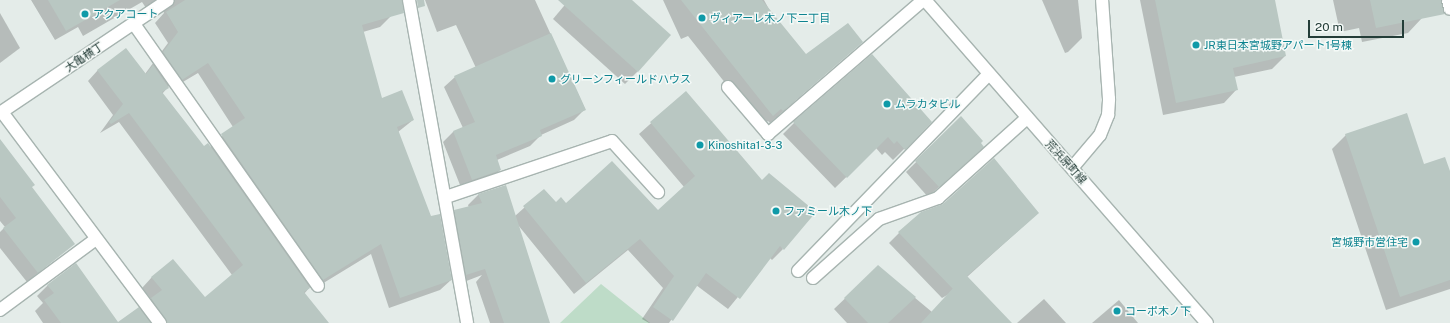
<!DOCTYPE html>
<html>
<head>
<meta charset="utf-8">
<style>
	body { margin:0 }
	#map { position:relative; width:1450px; height:323px; overflow:hidden; background:#e4ece9; font-family:"Public Sans","Noto Sans JP",sans-serif }
	div>[style] { position:absolute }
	.green>* { inset:0; background:#bedcc8 }
	.shadow>* { inset:0; background:#0003 }
	.building>* { inset:0; background:#b9c7c2 }
	.roads { filter:drop-shadow(1px 0 #a7b4b0) drop-shadow(-1px 0 #a7b4b0) drop-shadow(0 1px #a7b4b0) drop-shadow(0 -1px #a7b4b0) }
	.service>* { height:12px; margin:-6px; padding:0 6px; transform-origin:6px; border-radius:6px; background:#fff }
	.minor>* { height:12px; margin:-6px; padding:0 6px; transform-origin:6px; border-radius:6px; background:#fff }
	.secondary>* { height:12px; margin:-6px; padding:0 6px; transform-origin:6px; border-radius:6px; background:#fff }
	.dots>* { width:11px; height:11px; translate:-50% -50%; box-sizing:border-box; border:2px solid #f4f9f7; border-radius:50% }
	span { translate:-50% -50%; white-space:nowrap; text-align:center; line-height:1.15; -webkit-text-stroke:3px #f4f9f7; paint-order:stroke }
	.culture-label { font-size:11px; color:#0d838f }
	.left { translate:0 -50%; text-align:left }
	.right { translate:-100% -50%; text-align:right }
	.street-label { font-size:11px; color:#243d38 }
	.scale { position:absolute; left:1308px; top:20px; width:96px; height:18px; box-sizing:border-box; border:2px solid #243d38; border-top:0; padding-left:5px; font-size:12px; line-height:14px; white-space:nowrap; color:#243d38; -webkit-text-stroke:3px #f4f9f7; paint-order:stroke }
</style>
</head>
<body>
<div id="map">
	<div class="green">
		<div style="clip-path:polygon(601px 284px,650px 323px,560px 323px)"></div>
	</div>
	<div class="shadow">
		<div style="clip-path:polygon(evenodd,31px 0,386px 0,391px 16px,380px 27px,363px 32px,381px 99px,413px 120px,398px 132px,451px 280px,440px 290px,389px 308px,371px 254px,312px 290px,310px 287px,304px 294px,326px 323px,118px 323px,140px 310px,151px 299px,142px 288px,152px 277px,205px 299px,232px 275px,119px 122px,100px 133px,113px 115px,88px 81px,98px 70px,145px 74px,168px 43px,155px 23px,164px 13px,161px 4px,146px 8px,142px 2px,83px 36px,78px 27px,55px 40px,31px 0,198px 73px,233px 127px,210px 147px,204px 148px,162px 94px,169px 86px,171px 89px,198px 73px)"></div>
		<div style="clip-path:polygon(425px 0,535px 0,585px 109px,574px 120px,541px 135px,530px 146px,497px 160px,500px 170px,490px 181px,462px 190px,443px 142px,453px 132px,463px 128px,444px 87px,455px 77px,476px 68px,456px 25px,437px 32px)"></div>
		<div style="clip-path:polygon(569px 0,631px 0,638px 71px,625px 84px,553px 19px)"></div>
		<div style="clip-path:polygon(663px 0,764px 0,770px 11px,806px 56px,861px 42px,770px 123px,768px 121px,760px 127px,688px 36px,681px 39px)"></div>
		<div style="clip-path:polygon(1042px 0,1078px 0,1082px 38px,1068px 52px,1065px 53px)"></div>
		<div style="clip-path:polygon(1140px 0,1274px 0,1285px 56px,1272px 69px,1234px 77px,1237px 89px,1224px 103px,1163px 115px)"></div>
		<div style="clip-path:polygon(1333px 0,1418px 0,1422px 18px,1408px 33px,1362px 42px,1359px 28px,1340px 32px)"></div>
		<div style="clip-path:polygon(0 13px,20px 48px,0 63px)"></div>
		<div style="clip-path:polygon(686px 92px,783px 249px,772px 260px,770px 258px,728px 309px,696px 285px,669px 323px,649px 323px,642px 319px,663px 288px,628px 250px,574px 294px,518px 225px,549px 323px,490px 323px,476px 282px,482px 275px,456px 285px,445px 222px,455px 211px,469px 208px,468px 205px,478px 195px,505px 186px,515px 216px,544px 190px,556px 203px,566px 205px,658px 211px,684px 187px,639px 134px)"></div>
		<div style="clip-path:polygon(961px 118px,972px 157px,928px 197px,906px 172px)"></div>
		<div style="clip-path:polygon(931px 122px,893px 160px,885px 152px,882px 155px,876px 148px,835px 188px,783px 134px,794px 123px)"></div>
		<div style="clip-path:polygon(1346px 135px,1450px 174px,1450px 289px,1386px 310px,1332px 149px)"></div>
		<div style="clip-path:polygon(0 140px,31px 188px,73px 244px,27px 282px,0 248px,0 232px,5px 227px,0 221px)"></div>
		<div style="clip-path:polygon(1038px 213px,967px 277px,1010px 323px,847px 323px,834px 309px,878px 267px,932px 312px,949px 294px,942px 298px,889px 243px,899px 233px)"></div>
		<div style="clip-path:polygon(48px 285px,117px 323px,43px 323px,35px 311px,43px 303px,37px 296px)"></div>
		<div style="clip-path:polygon(1044px 299px,1066px 323px,1017px 323px)"></div>
		<div style="clip-path:polygon(1119px 300px,1138px 323px,1092px 323px)"></div>
	</div>
	<div class="building">
		<div style="clip-path:polygon(48px 0,120px 0,66px 31px)"></div>
		<div style="clip-path:polygon(185px 0,402px 0,404px 13px,362px 25px,382px 98px,402px 90px,414px 120px,397px 127px,431px 216px,440px 214px,452px 280px,400px 298px,381px 244px,323px 280px,221px 134px,245px 118px,208px 63px,182px 80px,163px 52px,178px 32px,166px 12px)"></div>
		<div style="clip-path:polygon(417px 0,424px 0,425px 6px,418px 8px)"></div>
		<div style="clip-path:polygon(558px 0,632px 0,671px 35px,638px 72px)"></div>
		<div style="clip-path:polygon(681px 0,762px 0,806px 54px,848px 23px,863px 42px,783px 111px,781px 109px,773px 116px)"></div>
		<div style="clip-path:polygon(1155px 0,1275px 0,1286px 56px,1233px 68px,1238px 90px,1176px 103px)"></div>
		<div style="clip-path:polygon(1370px 0,1441px 0,1445px 14px,1376px 28px)"></div>
		<div style="clip-path:polygon(551px 33px,586px 110px,540px 130px,542px 136px,496px 155px,501px 170px,472px 180px,453px 131px,475px 122px,454px 76px)"></div>
		<div style="clip-path:polygon(126px 48px,146px 74px,153px 65px,169px 88px,162px 92px,204px 146px,208px 143px,310px 288px,304px 292px,329px 323px,167px 323px,151px 298px,162px 290px,151px 277px,173px 259px,205px 297px,243px 265px,129px 113px,111px 124px,109px 122px,123px 104px,97px 70px)"></div>
		<div style="clip-path:polygon(872px 54px,932px 122px,905px 150px,897px 141px,894px 144px,888px 137px,847px 178px,793px 122px)"></div>
		<div style="clip-path:polygon(686px 91px,762px 180px,769px 173px,816px 212px,784px 250px,780px 246px,740px 299px,706px 273px,673px 321px,653px 307px,674px 276px,640px 239px,586px 283px,523px 206px,544px 189px,556px 202px,561px 197px,566px 203px,612px 161px,658px 210px,695px 176px,650px 122px)"></div>
		<div style="clip-path:polygon(1407px 113px,1424px 164px,1445px 157px,1450px 171px,1450px 280px,1400px 297px,1345px 134px)"></div>
		<div style="clip-path:polygon(961px 116px,983px 141px,981px 143px,984px 147px,939px 187px,915px 161px)"></div>
		<div style="clip-path:polygon(0 139px,35px 185px,32px 187px,75px 244px,38px 273px,3px 228px,16px 218px,0 197px)"></div>
		<div style="clip-path:polygon(994px 158px,1039px 213px,967px 276px,1012px 323px,921px 323px,955px 286px,953px 289px,898px 232px,921px 212px,943px 204px)"></div>
		<div style="clip-path:polygon(506px 185px,550px 323px,504px 323px,485px 269px,466px 275px,454px 210px,482px 203px,478px 194px)"></div>
		<div style="clip-path:polygon(76px 263px,118px 322px,139px 307px,151px 323px,61px 323px,44px 300px,54px 293px,47px 285px)"></div>
		<div style="clip-path:polygon(878px 265px,916px 297px,888px 323px,868px 323px,844px 298px)"></div>
	</div>
	<div class="roads">
		<div class="service">
			<div style="left:1448px;top:0;width:9px;rotate:77deg"></div>
			<div style="left:134px;top:24px;width:320px;rotate:54.9deg"></div>
			<div style="left:728px;top:87px;width:62px;rotate:49.6deg"></div>
			<div style="left:768px;top:134px;width:205px;rotate:-40.8deg"></div>
			<div style="left:2px;top:112px;width:264px;rotate:53.2deg"></div>
			<div style="left:446px;top:197px;width:175px;rotate:-18.6deg"></div>
			<div style="left:612px;top:141px;width:69px;rotate:48deg"></div>
			<div style="left:798px;top:271px;width:274px;rotate:-45.9deg"></div>
			<div style="left:813px;top:278px;width:89px;rotate:-41.8deg"></div>
			<div style="left:879px;top:219px;width:63px;rotate:-19.6deg"></div>
			<div style="left:938px;top:198px;width:120px;rotate:-42deg"></div>
			<div style="left:0;top:310px;width:119px;rotate:-36.5deg"></div>
		</div>
		<div class="minor">
			<div style="left:409px;top:0;width:328px;rotate:79.8deg"></div>
			<div style="left:0;top:113px;width:202px;rotate:-33.9deg"></div>
			<div style="left:1072px;top:168px;width:43px;rotate:-49.7deg"></div>
			<div style="left:1100px;top:135px;width:22px;rotate:-68deg"></div>
			<div style="left:1108px;top:115px;width:16px;rotate:-86deg"></div>
			<div style="left:1109px;top:99px;width:99px;rotate:-94deg"></div>
		</div>
		<div class="secondary">
			<div style="left:925px;top:0;width:429px;rotate:48.9deg"></div>
		</div>
	</div>
	<div class="dots">
		<div style="left:85px;top:14px;background:#0f9aa8"></div>
		<div style="left:702px;top:18px;background:#0f9aa8"></div>
		<div style="left:1196px;top:45px;background:#0f9aa8"></div>
		<div style="left:552px;top:79px;background:#0f9aa8"></div>
		<div style="left:887px;top:104px;background:#0f9aa8"></div>
		<div style="left:700px;top:145px;background:#0f9aa8"></div>
		<div style="left:776px;top:211px;background:#0f9aa8"></div>
		<div style="left:1416px;top:242px;background:#0f9aa8"></div>
		<div style="left:1117px;top:311px;background:#0f9aa8"></div>
	</div>
	<div class="culture-label">
		<span class="left" style="left:93px;top:14px">アクアコート</span>
		<span class="left" style="left:710px;top:18px">ヴィアーレ木ノ下二丁目</span>
		<span class="left" style="left:1204px;top:45px">JR東日本宮城野アパート1号棟</span>
		<span class="left" style="left:560px;top:79px">グリーンフィールドハウス</span>
		<span class="left" style="left:895px;top:104px">ムラカタビル</span>
		<span class="left" style="left:708px;top:145px">Kinoshita1-3-3</span>
		<span class="left" style="left:784px;top:211px">ファミール木ノ下</span>
		<span class="right" style="left:1408px;top:242px">宮城野市営住宅</span>
		<span class="left" style="left:1125px;top:311px">コーポ木ノ下</span>
	</div>
	<div class="street-label">
		<span style="left:84px;top:57px;rotate:-34deg">大亀横丁</span>
		<span style="left:1066px;top:162px;rotate:48deg">荒浜原町線</span>
	</div>
	<div class="scale">20 m</div>
</div>
</body>
</html>
